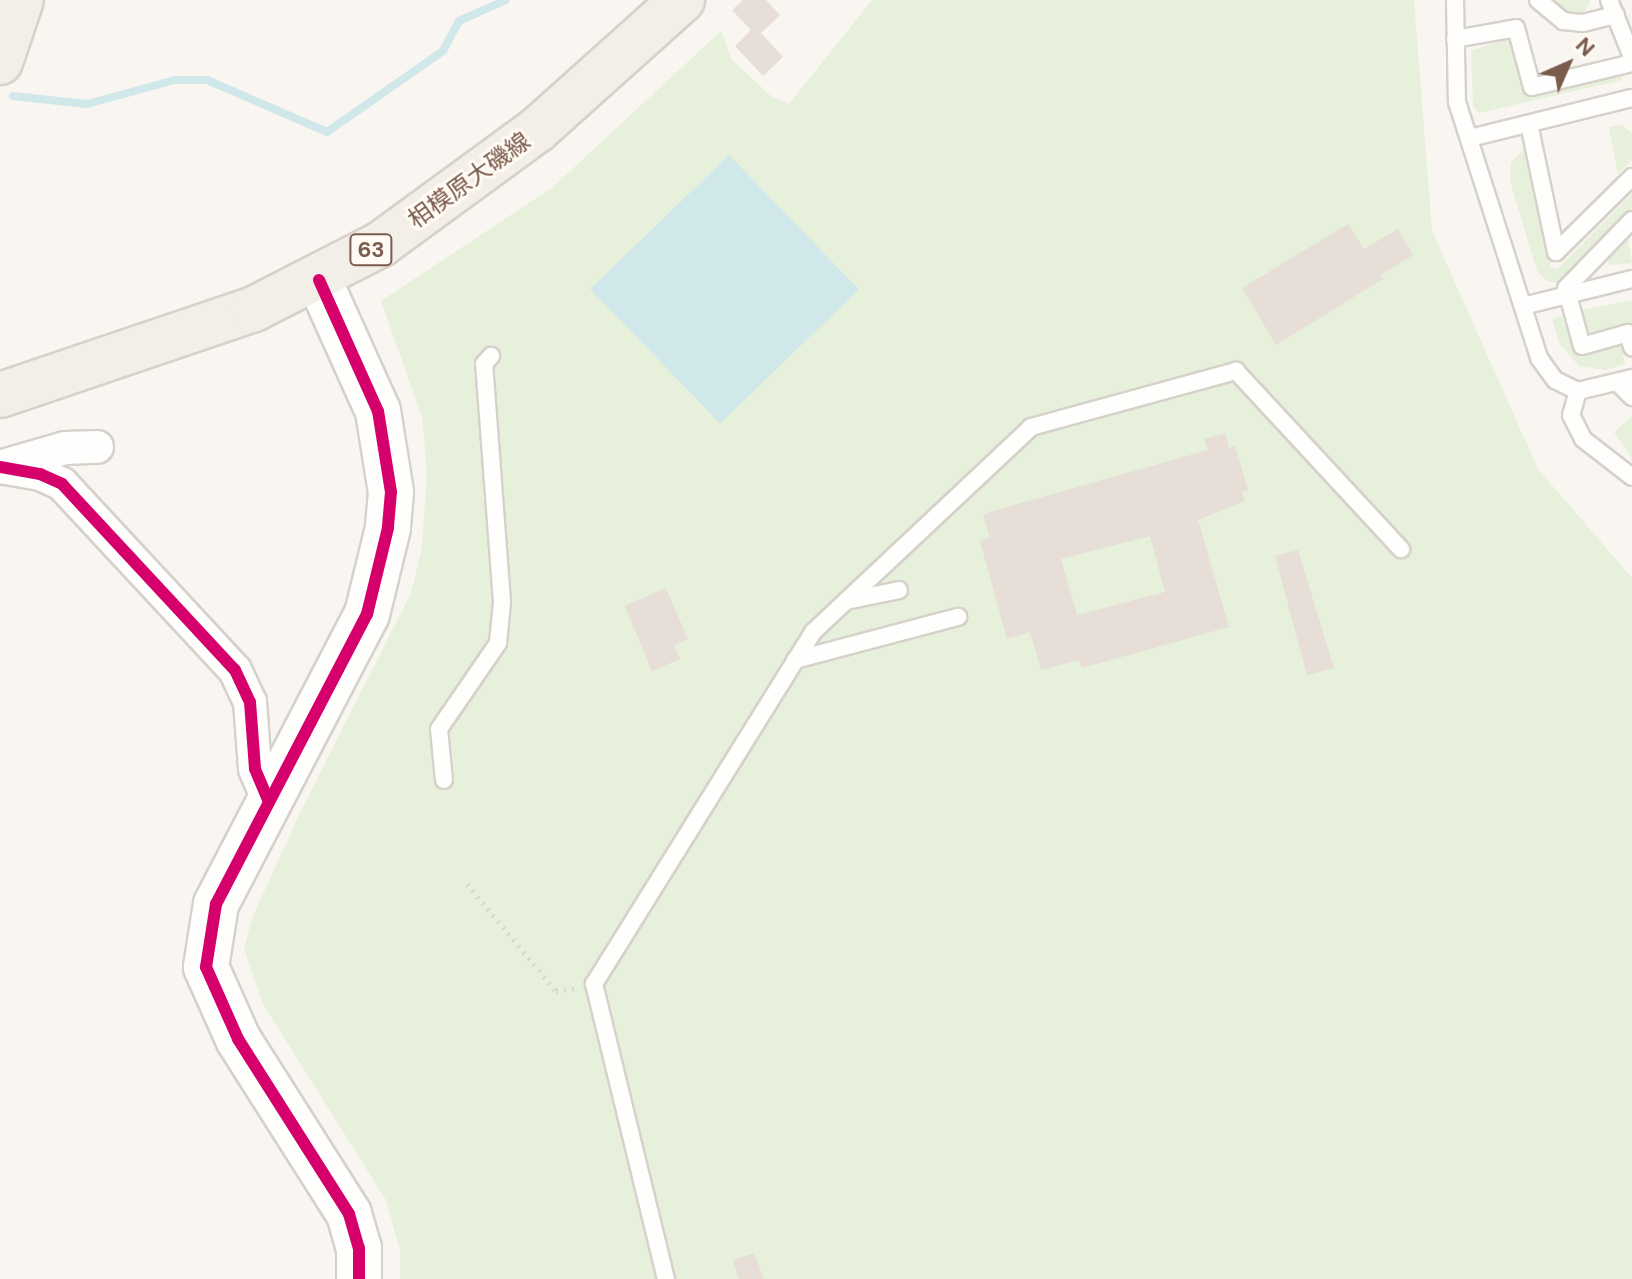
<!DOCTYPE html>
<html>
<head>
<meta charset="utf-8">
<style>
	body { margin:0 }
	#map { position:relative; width:1632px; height:1279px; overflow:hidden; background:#f9f5f0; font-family:"DM Sans","Noto Sans JP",sans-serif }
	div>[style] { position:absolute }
	.green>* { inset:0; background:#e7f0db }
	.water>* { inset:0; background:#d0e8ea; transform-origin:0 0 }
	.stream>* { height:8px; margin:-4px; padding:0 4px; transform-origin:4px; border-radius:4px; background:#d0e8ea }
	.building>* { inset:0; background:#e6ded7 }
	.path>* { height:5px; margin-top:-2.5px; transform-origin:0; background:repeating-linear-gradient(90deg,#dcd5d0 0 2px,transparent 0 8px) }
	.roads { filter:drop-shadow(2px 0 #d7d1cb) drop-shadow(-2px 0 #d7d1cb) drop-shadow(0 2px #d7d1cb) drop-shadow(0 -2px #d7d1cb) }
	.lane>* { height:16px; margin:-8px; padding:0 8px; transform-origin:8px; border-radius:8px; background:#fefefd }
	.street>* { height:32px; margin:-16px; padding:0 16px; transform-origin:16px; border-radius:16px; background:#fefefd }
	.secondary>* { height:44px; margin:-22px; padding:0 22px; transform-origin:22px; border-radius:22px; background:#fefefd }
	.primary>* { height:44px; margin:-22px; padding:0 22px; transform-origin:22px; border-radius:22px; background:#f3eee8 }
	.cycleway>* { height:12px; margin:-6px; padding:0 6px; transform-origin:6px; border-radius:6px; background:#d6006c }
	span { translate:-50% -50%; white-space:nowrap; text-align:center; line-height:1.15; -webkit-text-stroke:6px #fffaf3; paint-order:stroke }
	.shield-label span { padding:2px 6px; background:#fffaf3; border:2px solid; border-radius:6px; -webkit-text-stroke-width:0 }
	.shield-label { font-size:22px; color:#7a5c4d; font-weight:700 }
	.street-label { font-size:24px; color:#7a5c4d }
	.north { position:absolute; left:1528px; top:24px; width:80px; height:80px; -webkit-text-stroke:6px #fffaf3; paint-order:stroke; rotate:45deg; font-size:22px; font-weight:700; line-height:32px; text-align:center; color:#7a5c4d }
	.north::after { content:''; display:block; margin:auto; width:28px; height:36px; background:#7a5c4d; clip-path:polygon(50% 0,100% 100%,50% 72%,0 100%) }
</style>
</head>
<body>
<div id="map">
	<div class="green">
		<div style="clip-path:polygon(872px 0,1414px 0,1432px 231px,1538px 469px,1632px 578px,1632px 1279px,400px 1279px,400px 1251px,386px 1200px,263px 1004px,244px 948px,253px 916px,300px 813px,411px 593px,422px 547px,427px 473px,422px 417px,381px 301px,553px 187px,721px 31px,732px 60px,771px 96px,789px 104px)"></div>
		<div style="clip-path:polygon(1549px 0,1590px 0,1590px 1px,1584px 13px,1576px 15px)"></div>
		<div style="clip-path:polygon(1506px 39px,1513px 42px,1526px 97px,1621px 74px,1622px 80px,1479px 113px,1473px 106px,1471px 51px)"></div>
		<div style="clip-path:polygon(1621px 125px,1632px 133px,1632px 160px,1618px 174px,1609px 127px)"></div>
		<div style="clip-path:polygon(1524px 148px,1551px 268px,1557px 269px,1632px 194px,1632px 211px,1558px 282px,1548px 282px,1537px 271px,1510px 181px,1511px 163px)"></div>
		<div style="clip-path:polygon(1628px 240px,1632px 263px,1610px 265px,1607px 261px)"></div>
		<div style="clip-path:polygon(1632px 300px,1632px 326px,1589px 337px,1583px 333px,1581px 310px)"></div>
		<div style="clip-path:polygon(1562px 316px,1574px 353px,1621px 343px,1625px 364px,1605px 370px,1579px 366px,1559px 343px,1552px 319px)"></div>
		<div style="clip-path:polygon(1632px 416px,1632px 459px,1614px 432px)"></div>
	</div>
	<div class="water">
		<div style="left:729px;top:155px;width:187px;height:193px;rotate:46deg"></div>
	</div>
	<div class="stream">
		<div style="left:13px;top:96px;width:74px;rotate:6.2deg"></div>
		<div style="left:87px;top:104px;width:91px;rotate:-15.3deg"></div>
		<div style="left:175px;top:80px;width:32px"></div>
		<div style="left:207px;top:80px;width:131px;rotate:23.4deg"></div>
		<div style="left:327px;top:132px;width:141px;rotate:-34.9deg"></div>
		<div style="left:443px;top:51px;width:34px;rotate:-62deg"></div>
		<div style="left:459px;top:21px;width:51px;rotate:-24.1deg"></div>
	</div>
	<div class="building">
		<div style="clip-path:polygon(743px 0,766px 0,780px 15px,761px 33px,783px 57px,763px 76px,735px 46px,751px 30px,732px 10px)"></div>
		<div style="clip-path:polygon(1348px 224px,1364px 249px,1398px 229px,1413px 255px,1380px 275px,1383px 279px,1276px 345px,1242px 288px)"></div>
		<div style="clip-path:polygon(evenodd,1225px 433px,1229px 448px,1235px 446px,1248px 490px,1242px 492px,1245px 501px,1198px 520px,1229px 627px,1082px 668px,1079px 660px,1041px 670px,1030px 632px,1007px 639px,980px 541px,990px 538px,983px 514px,1208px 450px,1204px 439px,1225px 433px,1150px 536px,1165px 592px,1077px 615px,1061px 559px,1150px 536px)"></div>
		<div style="clip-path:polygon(1298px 550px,1334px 668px,1307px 675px,1275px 556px)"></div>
		<div style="clip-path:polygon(666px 588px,688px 639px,674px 645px,680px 659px,652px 671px,625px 606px)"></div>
		<div style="clip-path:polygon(754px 1253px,764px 1279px,739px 1279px,733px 1260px)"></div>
	</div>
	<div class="path">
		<div style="left:467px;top:884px;width:139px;rotate:50.2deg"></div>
		<div style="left:556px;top:991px;width:19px;rotate:-9deg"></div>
	</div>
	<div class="roads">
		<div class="lane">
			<div style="left:1455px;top:0;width:102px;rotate:88.9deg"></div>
			<div style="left:1457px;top:102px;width:269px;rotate:72.2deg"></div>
			<div style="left:1539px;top:358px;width:27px;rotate:54deg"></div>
			<div style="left:1555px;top:380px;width:25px;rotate:26deg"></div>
			<div style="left:1578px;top:391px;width:56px;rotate:-13.5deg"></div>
			<div style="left:1538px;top:0;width:33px;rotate:40deg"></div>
			<div style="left:1563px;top:21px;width:20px;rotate:6deg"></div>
			<div style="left:1583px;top:23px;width:34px;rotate:-14deg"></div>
			<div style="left:1609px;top:0;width:61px;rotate:68deg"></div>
			<div style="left:1455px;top:39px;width:62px;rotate:-10.2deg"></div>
			<div style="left:1516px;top:28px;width:61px;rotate:74.8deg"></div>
			<div style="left:1532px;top:87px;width:103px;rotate:-13.5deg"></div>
			<div style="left:1529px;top:124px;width:131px;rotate:78.1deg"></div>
			<div style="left:1556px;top:252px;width:107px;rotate:-44.6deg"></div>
			<div style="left:1470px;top:138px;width:167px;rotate:-13.9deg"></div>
			<div style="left:1632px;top:220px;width:95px;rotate:134.1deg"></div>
			<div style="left:1566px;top:288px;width:60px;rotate:74.6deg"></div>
			<div style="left:1582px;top:346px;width:48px;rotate:-15.8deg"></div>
			<div style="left:1628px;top:333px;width:15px;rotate:74deg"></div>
			<div style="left:1523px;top:306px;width:112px;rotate:-13.9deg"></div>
			<div style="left:1618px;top:383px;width:20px;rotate:45deg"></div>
			<div style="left:1578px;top:391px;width:25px;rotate:106deg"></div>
			<div style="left:1571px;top:415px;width:27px;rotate:63deg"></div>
			<div style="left:1583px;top:439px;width:62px;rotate:37.8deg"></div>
			<div style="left:846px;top:601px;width:54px;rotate:-11.7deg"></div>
			<div style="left:795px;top:660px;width:169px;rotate:-14.8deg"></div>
			<div style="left:444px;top:780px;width:51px;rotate:-95.6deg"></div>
			<div style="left:439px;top:729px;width:104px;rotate:-55.5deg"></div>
			<div style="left:498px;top:643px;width:41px;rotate:-84.4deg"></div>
			<div style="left:502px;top:602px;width:239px;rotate:-94.3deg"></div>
			<div style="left:484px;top:364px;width:11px;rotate:-49deg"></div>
			<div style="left:666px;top:1279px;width:304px;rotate:-103.7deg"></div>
			<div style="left:594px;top:984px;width:415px;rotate:-58.1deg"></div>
			<div style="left:813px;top:632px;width:299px;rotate:-43.2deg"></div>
			<div style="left:1031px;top:427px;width:213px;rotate:-15.3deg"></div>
			<div style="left:1236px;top:371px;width:243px;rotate:47.2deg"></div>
		</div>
		<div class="street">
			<div style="left:6px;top:465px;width:61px;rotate:-16.1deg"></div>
			<div style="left:65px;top:448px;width:32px;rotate:-2deg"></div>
			<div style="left:0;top:467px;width:41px;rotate:9.9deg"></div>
			<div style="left:40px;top:474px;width:24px;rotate:24deg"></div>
			<div style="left:62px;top:484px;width:254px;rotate:47.1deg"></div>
			<div style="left:235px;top:670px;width:35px;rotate:65deg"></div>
			<div style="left:250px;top:702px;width:67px;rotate:85.7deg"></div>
			<div style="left:255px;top:769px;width:34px;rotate:67deg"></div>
		</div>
		<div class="secondary">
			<div style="left:319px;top:280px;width:144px;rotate:65.8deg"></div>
			<div style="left:378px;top:411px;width:82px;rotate:80.9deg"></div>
			<div style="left:391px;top:492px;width:36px;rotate:95deg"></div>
			<div style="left:388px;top:528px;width:89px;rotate:103.7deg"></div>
			<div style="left:367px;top:614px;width:327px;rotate:117.5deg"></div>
			<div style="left:216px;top:904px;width:64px;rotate:99deg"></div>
			<div style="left:206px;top:967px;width:79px;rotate:66deg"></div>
			<div style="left:238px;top:1039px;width:207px;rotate:57.6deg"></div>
			<div style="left:349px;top:1214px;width:35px;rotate:74deg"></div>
			<div style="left:359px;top:1248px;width:31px;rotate:90deg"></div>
		</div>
		<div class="primary">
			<div style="left:0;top:62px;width:65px;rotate:-71.3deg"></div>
			<div style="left:0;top:395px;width:268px;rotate:-18.7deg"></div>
			<div style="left:254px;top:309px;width:143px;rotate:-27.1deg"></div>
			<div style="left:381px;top:244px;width:193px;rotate:-36.2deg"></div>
			<div style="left:537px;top:130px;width:195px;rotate:-41.9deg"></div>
		</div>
	</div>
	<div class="cycleway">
		<div style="left:319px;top:280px;width:144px;rotate:65.8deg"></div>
		<div style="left:378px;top:411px;width:82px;rotate:80.9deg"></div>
		<div style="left:391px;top:492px;width:36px;rotate:95deg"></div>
		<div style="left:388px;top:528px;width:89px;rotate:103.7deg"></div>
		<div style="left:367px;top:614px;width:327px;rotate:117.5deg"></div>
		<div style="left:216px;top:904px;width:64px;rotate:99deg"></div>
		<div style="left:206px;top:967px;width:79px;rotate:66deg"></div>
		<div style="left:238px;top:1039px;width:207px;rotate:57.6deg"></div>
		<div style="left:349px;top:1214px;width:35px;rotate:74deg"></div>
		<div style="left:359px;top:1248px;width:31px;rotate:90deg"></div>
		<div style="left:0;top:467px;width:41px;rotate:9.9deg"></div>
		<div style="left:40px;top:474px;width:24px;rotate:24deg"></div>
		<div style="left:62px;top:484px;width:254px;rotate:47.1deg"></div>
		<div style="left:235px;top:670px;width:35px;rotate:65deg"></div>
		<div style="left:250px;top:702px;width:67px;rotate:85.7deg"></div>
		<div style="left:255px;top:769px;width:34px;rotate:67deg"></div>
	</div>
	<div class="shield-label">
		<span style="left:371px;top:250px">63</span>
	</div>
	<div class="street-label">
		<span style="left:469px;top:180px;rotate:-36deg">相模原大磯線</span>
	</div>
	<div class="north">N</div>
</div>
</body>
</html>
